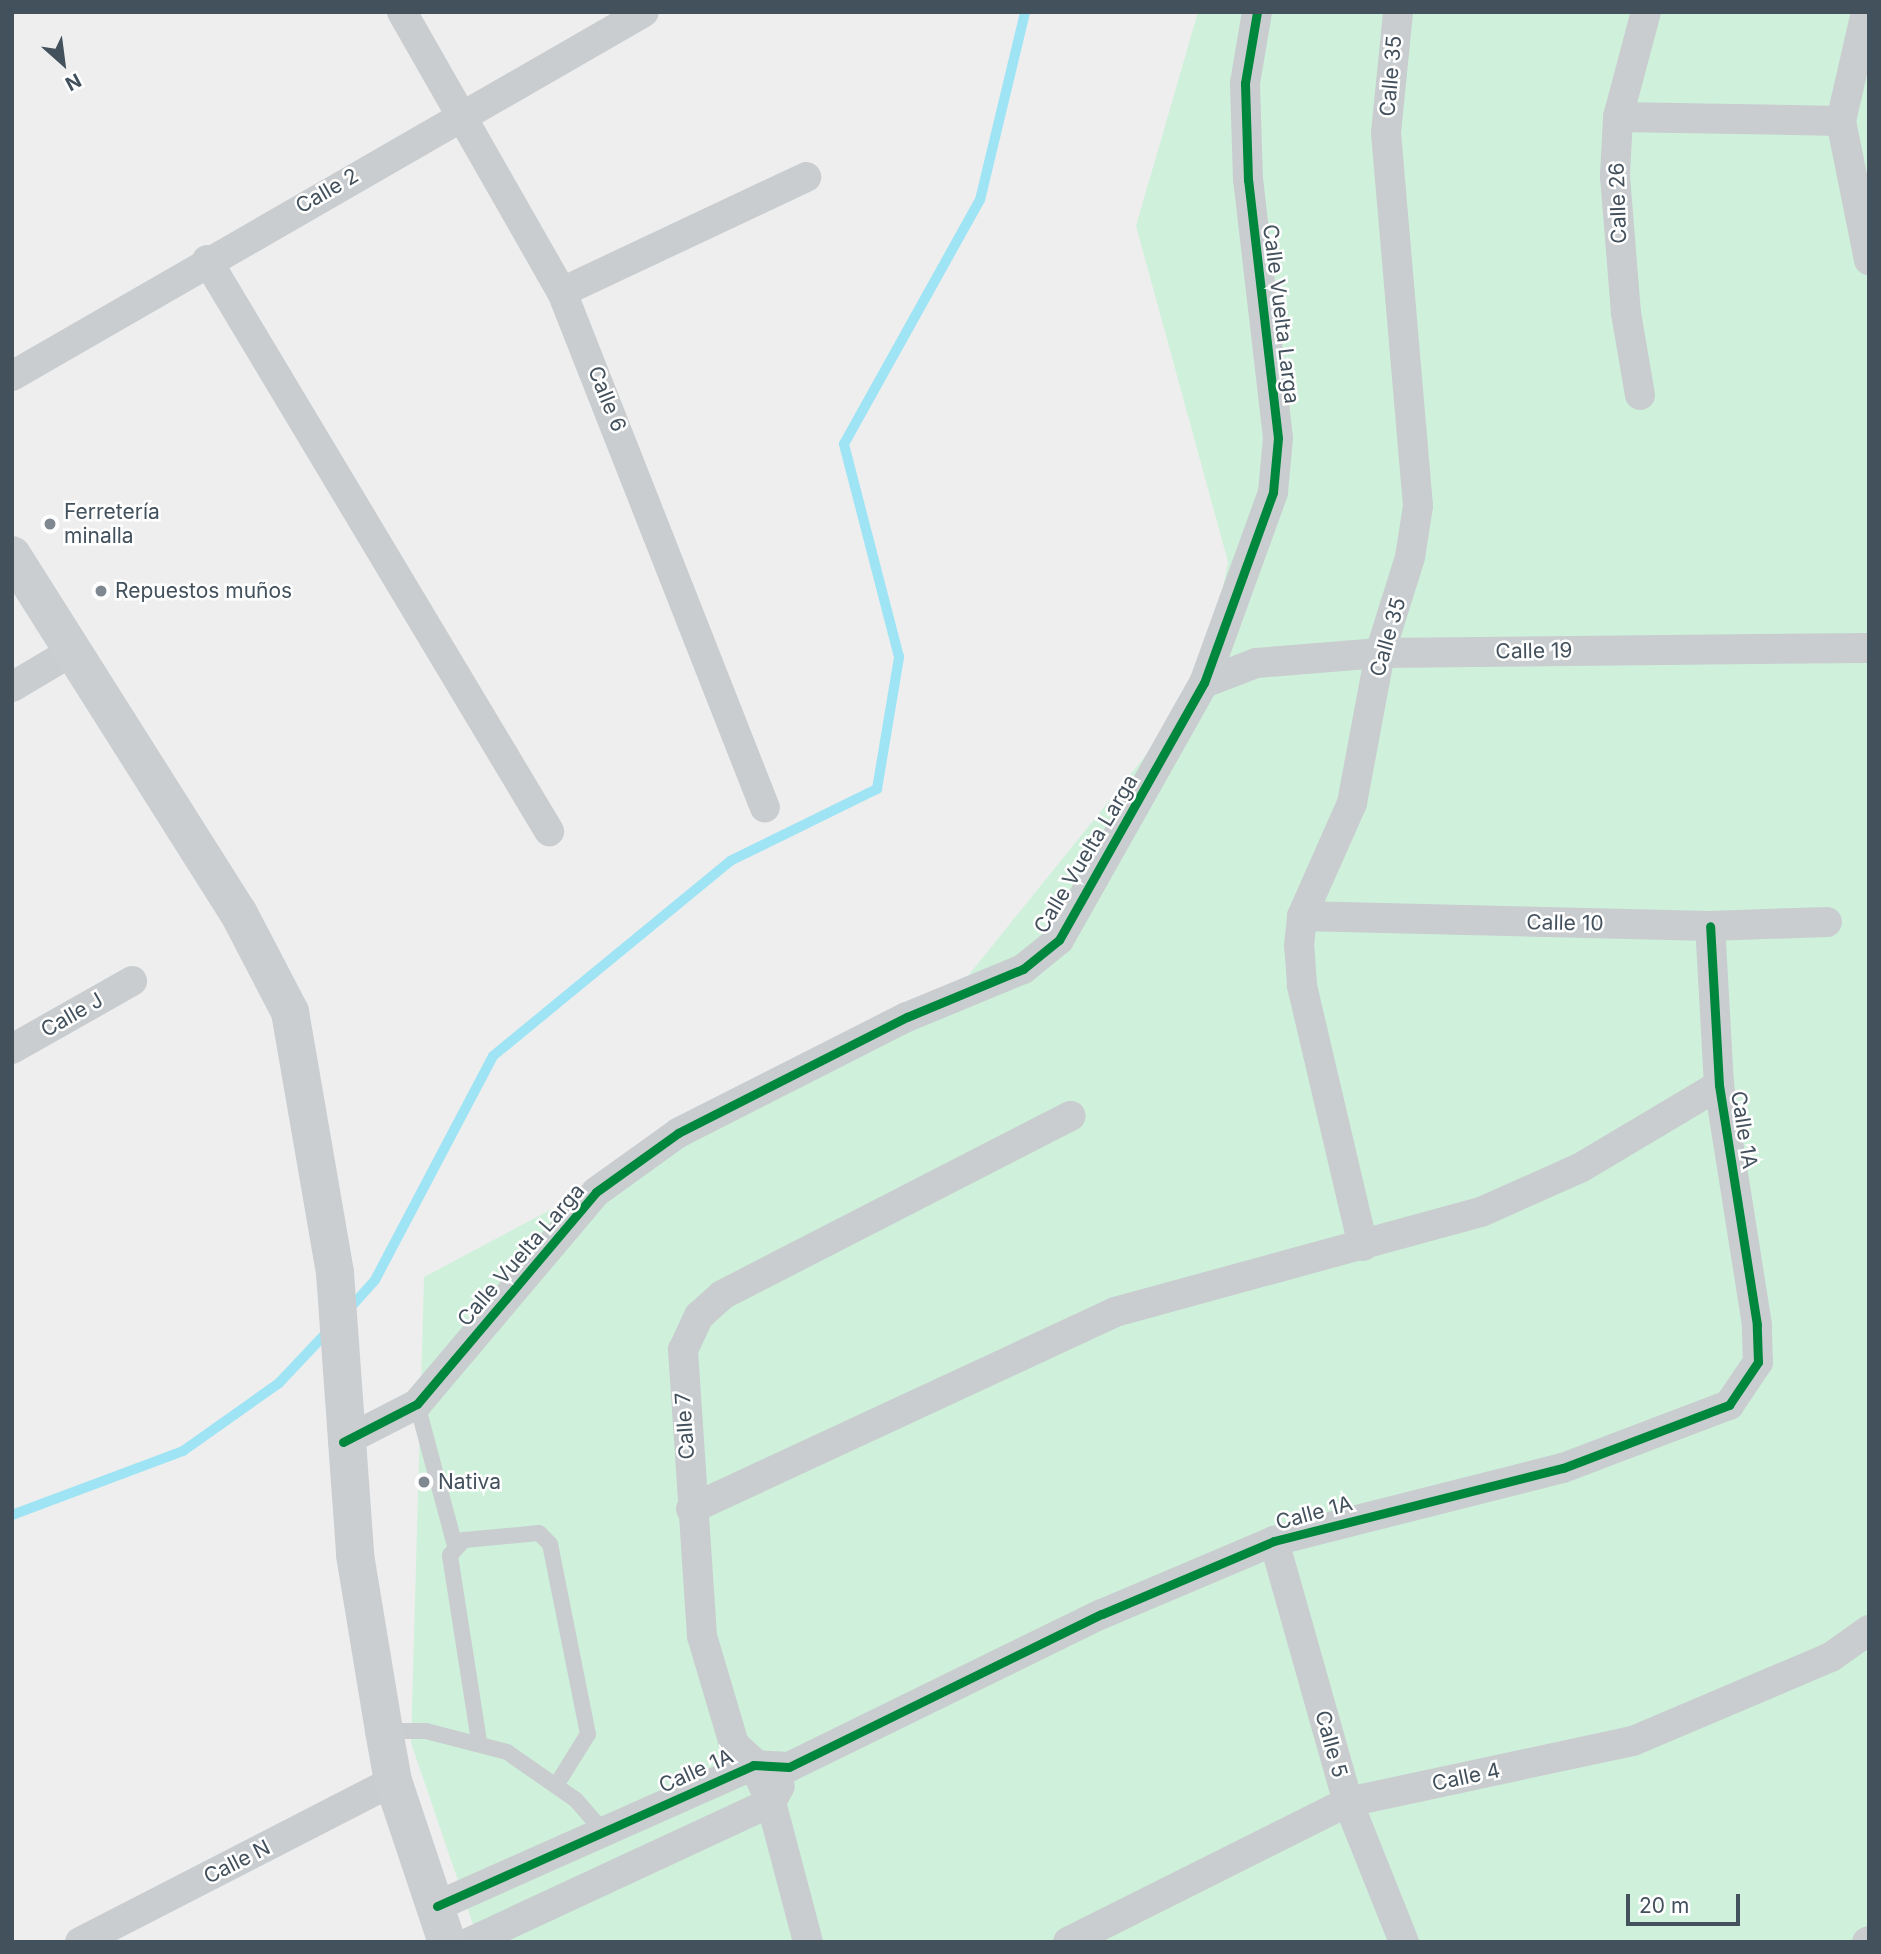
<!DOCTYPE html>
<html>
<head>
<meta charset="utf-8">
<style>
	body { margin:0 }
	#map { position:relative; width:1881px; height:1954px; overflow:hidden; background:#efeeee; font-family:Inter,sans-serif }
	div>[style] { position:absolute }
	.green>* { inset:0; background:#cff1db }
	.stream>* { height:10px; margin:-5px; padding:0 5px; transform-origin:5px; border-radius:5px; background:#9fe4f4 }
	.lane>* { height:16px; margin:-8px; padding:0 8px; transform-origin:8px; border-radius:8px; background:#c9cdcf }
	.street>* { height:30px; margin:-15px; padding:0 15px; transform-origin:15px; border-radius:15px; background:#c9cdcf }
	.secondary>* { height:38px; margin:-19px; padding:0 19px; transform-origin:19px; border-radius:19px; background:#caced1 }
	.cycleway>* { height:9px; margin:-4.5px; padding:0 4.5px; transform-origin:4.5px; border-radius:4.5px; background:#00873e }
	.dots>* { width:19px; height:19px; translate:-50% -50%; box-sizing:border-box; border:4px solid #fff; border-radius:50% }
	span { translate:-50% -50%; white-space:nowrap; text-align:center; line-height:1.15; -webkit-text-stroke:5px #fff; paint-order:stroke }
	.street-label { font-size:21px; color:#43515d }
	.poi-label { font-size:21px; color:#43515d }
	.left { translate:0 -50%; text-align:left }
	.frame { position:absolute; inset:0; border:14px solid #43515d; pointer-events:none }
	.north { position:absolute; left:28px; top:28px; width:70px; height:70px; -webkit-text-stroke:5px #fff; paint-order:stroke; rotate:152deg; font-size:19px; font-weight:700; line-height:28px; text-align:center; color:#43515d }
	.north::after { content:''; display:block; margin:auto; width:24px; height:32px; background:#43515d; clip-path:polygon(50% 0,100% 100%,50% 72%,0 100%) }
	.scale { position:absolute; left:1626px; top:1894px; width:114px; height:32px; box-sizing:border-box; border:4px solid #43515d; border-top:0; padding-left:9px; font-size:21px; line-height:24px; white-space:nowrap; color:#43515d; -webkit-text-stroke:5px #fff; paint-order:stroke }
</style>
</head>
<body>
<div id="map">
	<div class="green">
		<div style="clip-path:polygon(1198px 12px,1869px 12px,1869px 1942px,479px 1942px,411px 1743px,424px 1277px,951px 997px,1204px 683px,1228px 562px,1136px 226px)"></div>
	</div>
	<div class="stream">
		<div style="left:349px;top:1309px;width:39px;rotate:-48deg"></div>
		<div style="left:375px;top:1280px;width:253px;rotate:-62.2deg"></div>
		<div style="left:493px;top:1056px;width:307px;rotate:-39.4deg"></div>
		<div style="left:730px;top:861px;width:164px;rotate:-26.1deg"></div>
		<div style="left:877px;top:789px;width:134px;rotate:-80.5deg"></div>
		<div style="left:899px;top:657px;width:220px;rotate:-104.5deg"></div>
		<div style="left:844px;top:444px;width:279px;rotate:-60.9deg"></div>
		<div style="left:980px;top:200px;width:193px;rotate:-76.5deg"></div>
		<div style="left:12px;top:1515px;width:183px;rotate:-20.5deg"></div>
		<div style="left:183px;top:1451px;width:118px;rotate:-35.3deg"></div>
		<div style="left:279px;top:1383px;width:71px;rotate:-46.7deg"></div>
	</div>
	<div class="lane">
		<div style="left:417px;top:1404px;width:147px;rotate:75deg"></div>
		<div style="left:384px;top:1731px;width:42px"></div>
		<div style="left:426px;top:1731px;width:84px;rotate:14.5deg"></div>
		<div style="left:507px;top:1752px;width:84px;rotate:34.8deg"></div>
		<div style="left:576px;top:1800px;width:41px;rotate:48.9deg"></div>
		<div style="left:479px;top:1741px;width:188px;rotate:-98.9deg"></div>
		<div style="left:450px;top:1555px;width:21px;rotate:-47deg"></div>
		<div style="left:464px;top:1540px;width:75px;rotate:-5.3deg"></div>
		<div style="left:539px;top:1533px;width:16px;rotate:45deg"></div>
		<div style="left:550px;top:1544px;width:194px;rotate:78.7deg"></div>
		<div style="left:588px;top:1734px;width:59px;rotate:121.8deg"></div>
	</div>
	<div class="street">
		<div style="left:402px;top:12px;width:322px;rotate:60.3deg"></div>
		<div style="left:562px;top:292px;width:554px;rotate:68.52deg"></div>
		<div style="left:1866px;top:12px;width:112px;rotate:102.9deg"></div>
		<div style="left:1841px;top:121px;width:142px;rotate:78.6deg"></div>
		<div style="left:1618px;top:117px;width:223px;rotate:1deg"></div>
		<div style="left:207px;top:260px;width:666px;rotate:59.08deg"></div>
		<div style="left:562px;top:292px;width:270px;rotate:-25.2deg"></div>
		<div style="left:12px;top:376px;width:729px;rotate:-29.94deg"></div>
		<div style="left:1640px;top:395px;width:83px;rotate:-99.7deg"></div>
		<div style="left:1626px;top:313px;width:138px;rotate:-94.6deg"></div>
		<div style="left:1615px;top:175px;width:58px;rotate:-87deg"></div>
		<div style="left:1618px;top:117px;width:109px;rotate:-75.1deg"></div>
		<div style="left:1204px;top:683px;width:56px;rotate:-21deg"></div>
		<div style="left:1256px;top:663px;width:124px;rotate:-4.6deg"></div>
		<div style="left:1380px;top:653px;width:489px;rotate:-0.6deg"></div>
		<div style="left:12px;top:687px;width:69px;rotate:-30.7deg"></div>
		<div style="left:1302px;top:916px;width:408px;rotate:1.4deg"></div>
		<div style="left:1710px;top:926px;width:117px;rotate:-2deg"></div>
		<div style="left:12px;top:1049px;width:138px;rotate:-29.5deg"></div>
		<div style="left:1363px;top:1246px;width:268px;rotate:-103.2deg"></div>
		<div style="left:1302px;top:985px;width:39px;rotate:-94deg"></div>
		<div style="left:1299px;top:946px;width:30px;rotate:-84deg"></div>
		<div style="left:1302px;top:916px;width:124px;rotate:-66.1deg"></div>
		<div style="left:1352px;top:803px;width:153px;rotate:-79.4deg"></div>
		<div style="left:1380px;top:653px;width:101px;rotate:-72.6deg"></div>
		<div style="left:1410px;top:557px;width:52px;rotate:-81.1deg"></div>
		<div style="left:1418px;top:506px;width:374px;rotate:-94.9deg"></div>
		<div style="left:1386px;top:133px;width:122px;rotate:-84.3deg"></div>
		<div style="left:343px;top:1442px;width:83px;rotate:-27.2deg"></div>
		<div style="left:417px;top:1404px;width:277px;rotate:-49.8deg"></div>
		<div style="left:596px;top:1192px;width:101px;rotate:-35.7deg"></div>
		<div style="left:678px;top:1133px;width:257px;rotate:-26.9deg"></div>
		<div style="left:907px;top:1017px;width:126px;rotate:-22.5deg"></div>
		<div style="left:1023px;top:969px;width:46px;rotate:-38.9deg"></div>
		<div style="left:1059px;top:940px;width:295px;rotate:-60.6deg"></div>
		<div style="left:1204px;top:683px;width:203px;rotate:-70.1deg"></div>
		<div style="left:1273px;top:492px;width:54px;rotate:-84.7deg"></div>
		<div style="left:1278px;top:438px;width:260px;rotate:-96.6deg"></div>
		<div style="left:1248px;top:180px;width:97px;rotate:-91.8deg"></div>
		<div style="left:1245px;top:83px;width:72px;rotate:-80.4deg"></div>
		<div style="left:691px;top:1509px;width:468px;rotate:-24.9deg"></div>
		<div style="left:1115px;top:1312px;width:379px;rotate:-15.3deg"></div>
		<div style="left:1481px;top:1212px;width:108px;rotate:-24deg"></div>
		<div style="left:1580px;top:1168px;width:162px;rotate:-30.8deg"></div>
		<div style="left:1274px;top:1541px;width:271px;rotate:74.2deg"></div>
		<div style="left:1348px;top:1802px;width:151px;rotate:68.2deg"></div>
		<div style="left:437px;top:1906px;width:346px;rotate:-24deg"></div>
		<div style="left:753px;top:1765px;width:36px;rotate:3deg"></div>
		<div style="left:789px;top:1767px;width:348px;rotate:-26.1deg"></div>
		<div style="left:1102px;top:1614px;width:187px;rotate:-23deg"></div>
		<div style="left:1274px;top:1541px;width:298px;rotate:-14.2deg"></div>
		<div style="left:1563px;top:1468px;width:178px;rotate:-20.8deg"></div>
		<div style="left:1729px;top:1405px;width:52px;rotate:-56deg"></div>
		<div style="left:1758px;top:1362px;width:37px;rotate:-92deg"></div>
		<div style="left:1757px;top:1325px;width:243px;rotate:-99deg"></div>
		<div style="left:1719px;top:1085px;width:159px;rotate:-93.2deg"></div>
		<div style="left:80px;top:1942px;width:352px;rotate:-27.2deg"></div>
		<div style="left:470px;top:1942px;width:332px;rotate:-24.9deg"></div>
		<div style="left:771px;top:1802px;width:18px;rotate:-61deg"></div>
		<div style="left:808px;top:1942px;width:145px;rotate:-104.8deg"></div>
		<div style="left:771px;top:1802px;width:45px;rotate:-114.9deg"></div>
		<div style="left:752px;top:1761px;width:25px;rotate:-137deg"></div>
		<div style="left:734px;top:1744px;width:113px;rotate:-106.5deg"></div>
		<div style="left:702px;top:1636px;width:287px;rotate:-93.8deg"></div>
		<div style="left:683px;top:1350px;width:38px;rotate:-65deg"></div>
		<div style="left:699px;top:1316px;width:31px;rotate:-42deg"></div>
		<div style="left:722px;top:1295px;width:392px;rotate:-27.2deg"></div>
		<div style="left:1068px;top:1942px;width:313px;rotate:-26.6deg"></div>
		<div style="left:1348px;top:1802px;width:291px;rotate:-12.1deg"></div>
		<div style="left:1633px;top:1741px;width:215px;rotate:-23deg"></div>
		<div style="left:1831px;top:1657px;width:47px;rotate:-35.4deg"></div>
		<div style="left:1867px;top:1942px;width:2px;rotate:-27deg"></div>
	</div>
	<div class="secondary">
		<div style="left:12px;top:555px;width:423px;rotate:57.7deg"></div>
		<div style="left:238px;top:912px;width:113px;rotate:62.5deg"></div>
		<div style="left:290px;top:1012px;width:265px;rotate:80.2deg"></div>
		<div style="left:335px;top:1273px;width:283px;rotate:85.9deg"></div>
		<div style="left:355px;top:1555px;width:178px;rotate:80.6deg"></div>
		<div style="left:384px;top:1731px;width:51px;rotate:79.8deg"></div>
		<div style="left:393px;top:1781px;width:170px;rotate:71.5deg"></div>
	</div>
	<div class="cycleway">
		<div style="left:343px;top:1442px;width:83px;rotate:-27.2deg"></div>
		<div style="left:417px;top:1404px;width:277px;rotate:-49.8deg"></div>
		<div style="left:596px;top:1192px;width:101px;rotate:-35.7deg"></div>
		<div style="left:678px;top:1133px;width:257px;rotate:-26.9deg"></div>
		<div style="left:907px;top:1017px;width:126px;rotate:-22.5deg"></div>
		<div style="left:1023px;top:969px;width:46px;rotate:-38.9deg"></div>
		<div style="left:1059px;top:940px;width:295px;rotate:-60.6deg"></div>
		<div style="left:1204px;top:683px;width:203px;rotate:-70.1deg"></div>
		<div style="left:1273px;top:492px;width:54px;rotate:-84.7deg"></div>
		<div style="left:1278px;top:438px;width:260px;rotate:-96.6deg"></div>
		<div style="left:1248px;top:180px;width:97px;rotate:-91.8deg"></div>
		<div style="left:1245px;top:83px;width:72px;rotate:-80.4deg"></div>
		<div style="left:437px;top:1906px;width:346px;rotate:-24deg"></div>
		<div style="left:753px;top:1765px;width:36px;rotate:3deg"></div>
		<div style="left:789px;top:1767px;width:348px;rotate:-26.1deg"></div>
		<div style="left:1102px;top:1614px;width:187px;rotate:-23deg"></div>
		<div style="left:1274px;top:1541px;width:298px;rotate:-14.2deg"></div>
		<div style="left:1563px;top:1468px;width:178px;rotate:-20.8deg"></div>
		<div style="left:1729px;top:1405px;width:52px;rotate:-56deg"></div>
		<div style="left:1758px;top:1362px;width:37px;rotate:-92deg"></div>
		<div style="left:1757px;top:1325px;width:243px;rotate:-99deg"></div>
		<div style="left:1719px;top:1085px;width:159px;rotate:-93.2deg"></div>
	</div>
	<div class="dots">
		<div style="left:50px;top:524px;background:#7f8890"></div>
		<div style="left:101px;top:591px;background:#7f8890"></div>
		<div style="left:424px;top:1482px;background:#7f8890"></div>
	</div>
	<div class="street-label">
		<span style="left:1391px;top:76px;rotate:-85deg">Calle 35</span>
		<span style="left:327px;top:191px;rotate:-30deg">Calle 2</span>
		<span style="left:1618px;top:203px;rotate:-92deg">Calle 26</span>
		<span style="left:1281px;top:314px;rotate:83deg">Calle Vuelta Larga</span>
		<span style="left:607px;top:399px;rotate:68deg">Calle 6</span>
		<span style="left:1388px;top:637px;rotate:-74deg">Calle 35</span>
		<span style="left:1534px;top:651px;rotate:-1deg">Calle 19</span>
		<span style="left:1086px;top:854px;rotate:-59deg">Calle Vuelta Larga</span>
		<span style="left:1565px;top:923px;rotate:1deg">Calle 10</span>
		<span style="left:72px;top:1015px;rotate:-30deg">Calle J</span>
		<span style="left:1744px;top:1130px;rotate:81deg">Calle 1A</span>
		<span style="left:521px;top:1255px;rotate:-49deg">Calle Vuelta Larga</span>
		<span style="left:685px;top:1426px;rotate:-94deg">Calle 7</span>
		<span style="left:1314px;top:1513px;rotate:-15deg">Calle 1A</span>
		<span style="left:1331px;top:1744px;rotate:74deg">Calle 5</span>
		<span style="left:696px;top:1771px;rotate:-24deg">Calle 1A</span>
		<span style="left:1466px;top:1777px;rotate:-12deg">Calle 4</span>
		<span style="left:237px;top:1862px;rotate:-27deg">Calle N</span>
	</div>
	<div class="poi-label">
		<span class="left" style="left:64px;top:524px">Ferretería<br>minalla</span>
		<span class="left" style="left:115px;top:591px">Repuestos muños</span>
		<span class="left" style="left:438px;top:1482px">Nativa</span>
	</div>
	<div class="frame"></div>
	<div class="north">N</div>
	<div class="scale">20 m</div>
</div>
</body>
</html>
